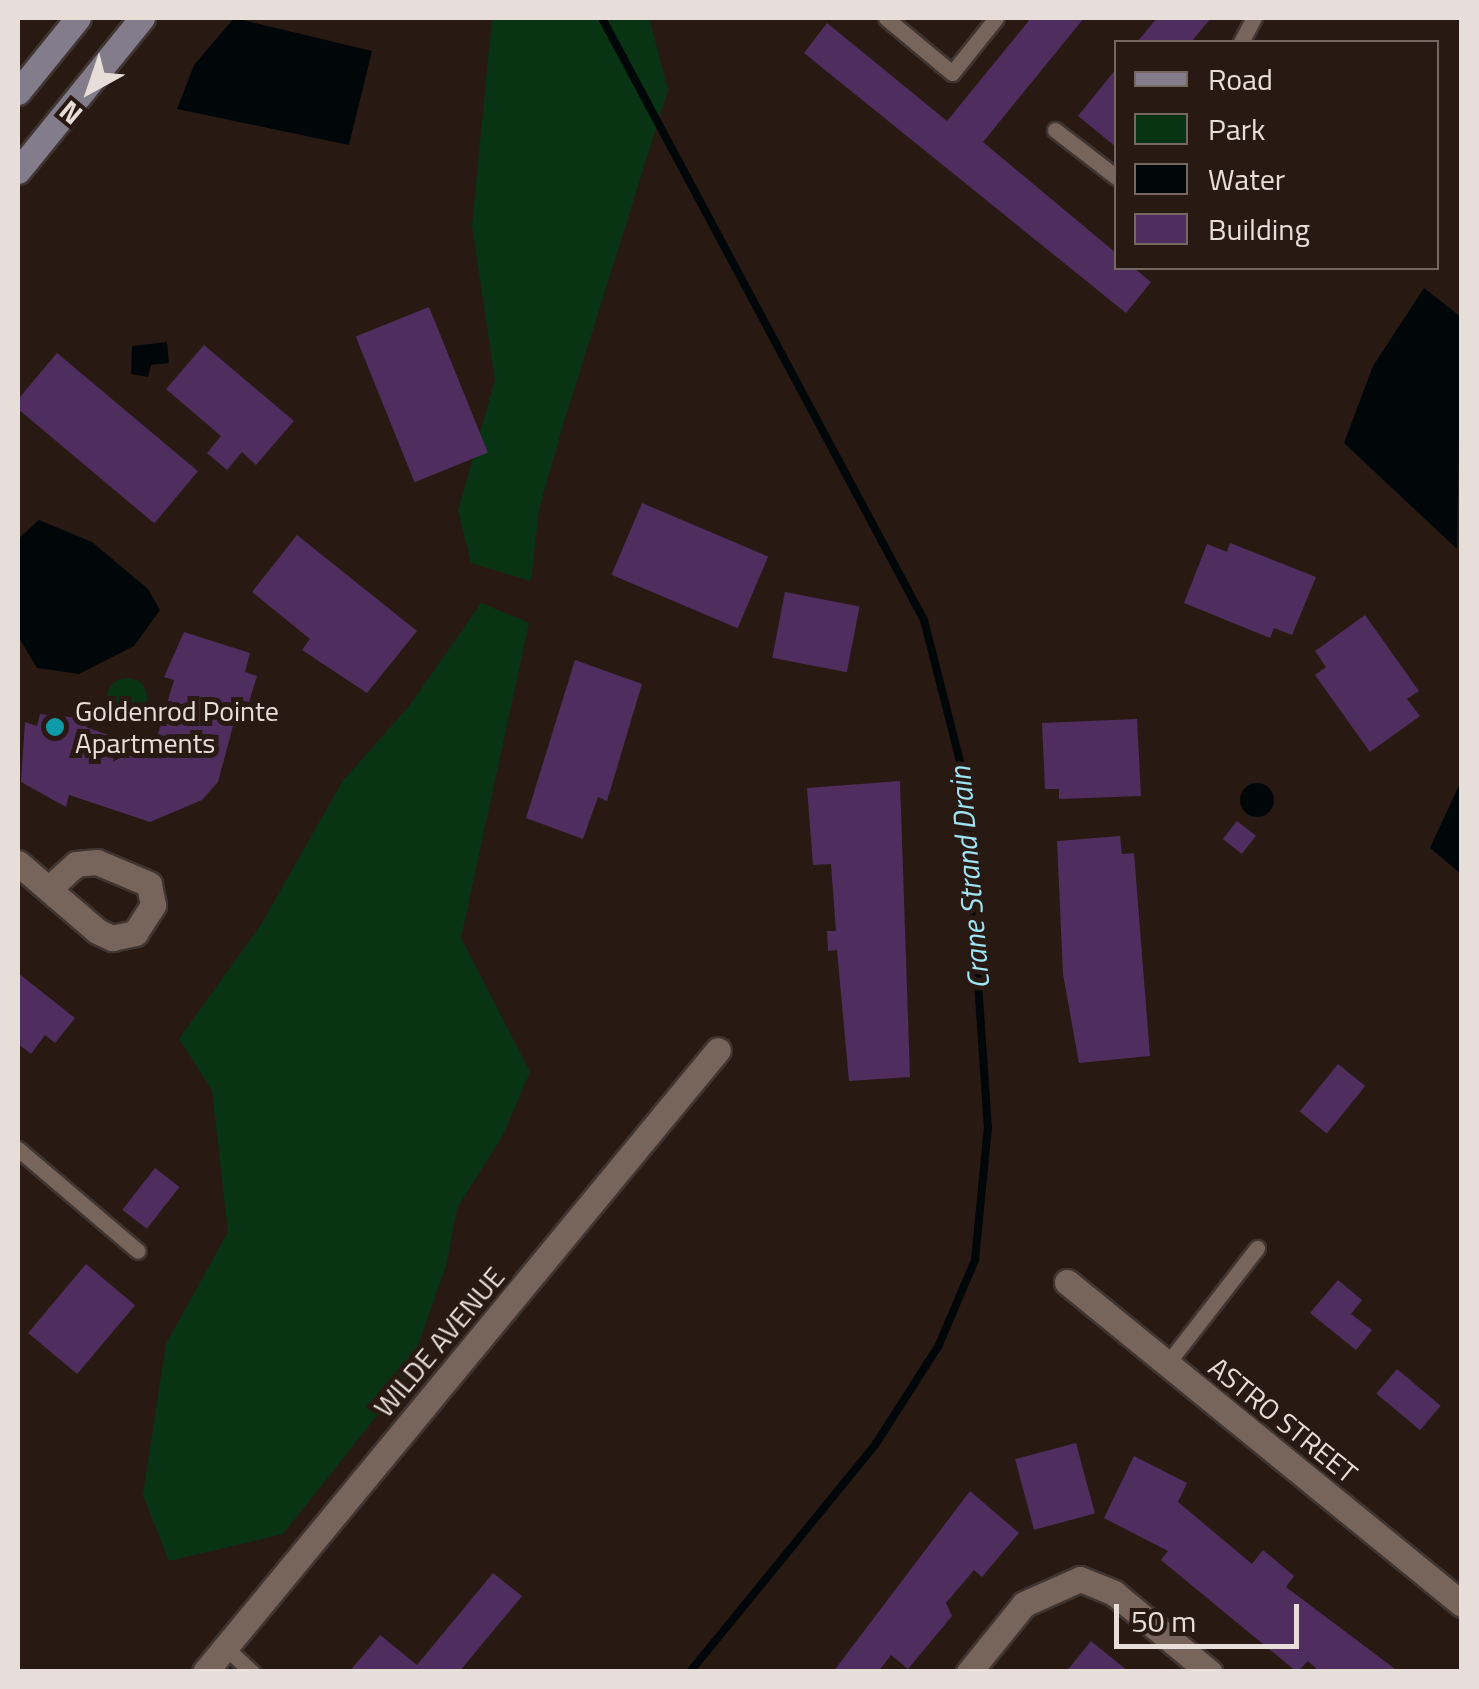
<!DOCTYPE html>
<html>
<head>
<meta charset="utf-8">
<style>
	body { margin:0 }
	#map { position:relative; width:1479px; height:1689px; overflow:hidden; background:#281a13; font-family:"Titillium Web",sans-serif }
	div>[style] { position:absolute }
	.green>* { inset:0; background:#083414 }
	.round { border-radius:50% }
	.water>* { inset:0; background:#010709 }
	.stream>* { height:8px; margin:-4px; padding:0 4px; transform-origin:4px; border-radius:4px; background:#010709 }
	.building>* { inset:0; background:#4f2d5f; transform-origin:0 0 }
	.roads { filter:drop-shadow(2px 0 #403531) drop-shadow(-2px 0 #403531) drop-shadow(0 2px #403531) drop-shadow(0 -2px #403531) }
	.lane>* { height:15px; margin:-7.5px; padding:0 7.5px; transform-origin:7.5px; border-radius:7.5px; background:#77655c }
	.street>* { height:25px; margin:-12.5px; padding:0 12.5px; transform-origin:12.5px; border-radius:12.5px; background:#77655c }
	.secondary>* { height:25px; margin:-12.5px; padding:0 12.5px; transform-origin:12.5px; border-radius:12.5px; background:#837c8b }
	.dots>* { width:28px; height:28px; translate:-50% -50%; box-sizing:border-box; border:5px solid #281a13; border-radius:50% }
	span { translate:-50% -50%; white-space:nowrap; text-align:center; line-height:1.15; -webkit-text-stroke:10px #281a13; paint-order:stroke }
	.poi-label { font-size:28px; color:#e8ded9 }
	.left { translate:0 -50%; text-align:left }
	.street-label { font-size:28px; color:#e8ded9 }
	.water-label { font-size:30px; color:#9fe5f6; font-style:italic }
	.frame { position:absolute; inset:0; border:20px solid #e8ded9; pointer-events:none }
	.legend { position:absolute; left:1114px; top:40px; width:325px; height:230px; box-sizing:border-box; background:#281a13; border:2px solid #756862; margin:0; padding:12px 18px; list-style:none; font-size:30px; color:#e8ded9 }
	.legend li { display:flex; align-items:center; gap:20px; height:50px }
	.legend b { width:50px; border:2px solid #756862 }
	.north { position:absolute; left:40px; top:40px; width:100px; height:100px; -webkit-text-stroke:8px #281a13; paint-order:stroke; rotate:220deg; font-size:28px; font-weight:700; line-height:40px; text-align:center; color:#e8ded9 }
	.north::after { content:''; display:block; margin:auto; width:35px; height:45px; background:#e8ded9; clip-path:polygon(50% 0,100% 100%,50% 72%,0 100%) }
	.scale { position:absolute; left:1114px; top:1604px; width:185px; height:45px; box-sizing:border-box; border:5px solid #e8ded9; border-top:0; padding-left:12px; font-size:30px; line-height:35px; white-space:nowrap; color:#e8ded9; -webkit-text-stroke:8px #281a13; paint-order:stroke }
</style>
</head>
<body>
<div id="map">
	<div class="green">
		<div style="clip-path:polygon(492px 18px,649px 18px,668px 90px,563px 425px,539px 509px,531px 581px,471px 563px,458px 511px,495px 380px,472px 226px)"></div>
		<div style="clip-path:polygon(481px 603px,529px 623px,461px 938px,530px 1072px,503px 1135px,457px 1208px,446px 1266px,406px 1379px,283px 1534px,169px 1561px,143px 1495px,166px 1344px,228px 1232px,212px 1090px,179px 1039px,262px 923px,342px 782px,410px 705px)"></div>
		<div class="round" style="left:107px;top:678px;width:40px;height:40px"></div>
	</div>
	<div class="water">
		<div style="clip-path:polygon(234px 18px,372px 51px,349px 145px,177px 109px,194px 65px)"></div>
		<div style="clip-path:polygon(1424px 288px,1461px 317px,1457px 549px,1344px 443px,1373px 366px)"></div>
		<div style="clip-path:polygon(167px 342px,169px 363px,151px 365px,148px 377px,131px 374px,132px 346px)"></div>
		<div style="clip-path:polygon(39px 520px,92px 542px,148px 589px,160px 610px,134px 646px,79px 674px,37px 668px,18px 636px,18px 539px)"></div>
		<div style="clip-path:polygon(1461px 781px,1461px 874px,1430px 848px)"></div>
		<div class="round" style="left:1240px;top:783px;width:34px;height:34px"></div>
	</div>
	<div class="stream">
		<div style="left:602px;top:18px;width:683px;rotate:61.86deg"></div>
		<div style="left:924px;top:620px;width:162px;rotate:75.7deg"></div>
		<div style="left:964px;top:777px;width:351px;rotate:86.1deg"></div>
		<div style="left:988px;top:1127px;width:134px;rotate:95.6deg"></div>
		<div style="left:975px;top:1260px;width:92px;rotate:113deg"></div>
		<div style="left:939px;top:1345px;width:119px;rotate:122.6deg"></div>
		<div style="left:875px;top:1445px;width:293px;rotate:129.2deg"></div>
	</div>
	<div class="building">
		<div style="clip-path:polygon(1031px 18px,1084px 18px,983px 142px,1116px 253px,1116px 268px,1134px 268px,1151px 282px,1126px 313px,804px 53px,827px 23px,947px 121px)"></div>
		<div style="clip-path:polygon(1157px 18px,1211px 18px,1191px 42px,1137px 42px)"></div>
		<div style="clip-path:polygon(1116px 69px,1116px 147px,1078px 116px)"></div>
		<div style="left:429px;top:307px;width:157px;height:79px;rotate:68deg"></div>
		<div style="clip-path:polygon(204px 345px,294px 421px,256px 465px,242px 452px,227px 470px,207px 453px,221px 436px,166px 389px)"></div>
		<div style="left:57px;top:353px;width:184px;height:68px;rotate:40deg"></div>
		<div style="left:642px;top:503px;width:137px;height:78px;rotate:23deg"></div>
		<div style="clip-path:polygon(297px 535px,417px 631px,367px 693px,302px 650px,310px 639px,252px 592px)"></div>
		<div style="clip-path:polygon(1230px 543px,1316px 577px,1292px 635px,1274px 628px,1270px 638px,1184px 603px,1207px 544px,1227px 552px)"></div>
		<div style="left:785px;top:592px;width:76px;height:67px;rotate:11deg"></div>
		<div style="clip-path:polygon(1365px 615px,1419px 691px,1407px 699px,1420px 716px,1370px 752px,1315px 675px,1326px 667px,1315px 651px)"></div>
		<div style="clip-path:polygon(184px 632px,250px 653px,245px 672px,257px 676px,249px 702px,240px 700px,218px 782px,202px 800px,150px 822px,69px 795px,66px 807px,21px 782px,25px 722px,37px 726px,40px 714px,88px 719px,86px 727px,117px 738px,113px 762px,158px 734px,174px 680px,164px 677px)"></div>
		<div style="clip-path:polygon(575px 660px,642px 684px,607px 801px,598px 797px,583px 839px,526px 818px)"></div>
		<div style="clip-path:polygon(1137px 719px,1141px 796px,1059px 799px,1059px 789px,1045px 789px,1042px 723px)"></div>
		<div style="clip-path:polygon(900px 781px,910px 1077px,849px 1081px,837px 950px,828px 951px,827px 931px,836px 931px,831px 864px,813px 865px,807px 788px)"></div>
		<div style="left:1237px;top:821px;width:24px;height:23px;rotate:38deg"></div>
		<div style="clip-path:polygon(1120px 836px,1122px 854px,1134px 853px,1150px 1056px,1079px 1063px,1063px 974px,1057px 841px)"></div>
		<div style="clip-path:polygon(18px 973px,75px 1018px,55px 1043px,45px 1035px,31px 1054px,18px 1044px)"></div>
		<div style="left:1338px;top:1064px;width:35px;height:61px;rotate:39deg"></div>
		<div style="left:155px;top:1168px;width:31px;height:53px;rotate:38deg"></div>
		<div style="left:86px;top:1264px;width:64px;height:90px;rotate:40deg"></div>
		<div style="clip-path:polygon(1338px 1280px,1362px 1300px,1351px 1314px,1372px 1330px,1356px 1350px,1310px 1313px)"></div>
		<div style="left:1397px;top:1369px;width:57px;height:32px;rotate:40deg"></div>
		<div style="left:1076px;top:1443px;width:73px;height:63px;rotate:75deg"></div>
		<div style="clip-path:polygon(1134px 1456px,1187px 1483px,1178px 1502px,1252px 1564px,1263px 1550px,1294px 1576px,1286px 1587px,1399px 1672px,1320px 1672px,1308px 1661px,1297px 1672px,1161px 1560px,1168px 1551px,1104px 1518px)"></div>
		<div style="clip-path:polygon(970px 1491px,1019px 1533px,982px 1577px,974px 1570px,946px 1603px,952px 1616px,908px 1669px,891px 1655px,878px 1672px,833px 1672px)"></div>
		<div style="clip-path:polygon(493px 1573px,522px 1596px,459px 1672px,349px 1672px,380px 1635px,417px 1665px)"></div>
		<div style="clip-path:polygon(1091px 1641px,1129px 1672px,1066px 1672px)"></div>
	</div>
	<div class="roads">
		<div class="lane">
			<div style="left:886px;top:18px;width:86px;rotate:39.8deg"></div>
			<div style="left:952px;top:73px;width:70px;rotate:-51.3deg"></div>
			<div style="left:1241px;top:42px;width:27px;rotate:-62deg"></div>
			<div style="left:1055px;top:130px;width:77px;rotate:37.6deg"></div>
			<div style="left:18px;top:1149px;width:157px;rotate:40.4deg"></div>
			<div style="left:1167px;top:1364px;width:147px;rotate:-52.2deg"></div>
			<div style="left:225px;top:1647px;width:37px;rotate:43deg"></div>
		</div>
		<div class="street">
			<div style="left:18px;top:863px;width:104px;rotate:40.7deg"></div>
			<div style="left:97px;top:931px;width:17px;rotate:25deg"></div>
			<div style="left:112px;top:938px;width:24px;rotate:-12deg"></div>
			<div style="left:135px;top:933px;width:33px;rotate:-57deg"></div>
			<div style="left:153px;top:905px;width:21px;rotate:-101deg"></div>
			<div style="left:149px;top:884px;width:56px;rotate:-157.1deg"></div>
			<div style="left:97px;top:862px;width:21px;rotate:175deg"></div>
			<div style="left:76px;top:864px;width:36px;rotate:138deg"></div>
			<div style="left:1067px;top:1282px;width:510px;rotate:39.19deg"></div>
			<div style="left:205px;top:1672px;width:806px;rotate:-50.49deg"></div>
			<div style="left:969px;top:1672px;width:87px;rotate:-51deg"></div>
			<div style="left:1024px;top:1604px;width:61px;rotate:-24.1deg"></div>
			<div style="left:1080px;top:1579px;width:37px;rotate:22deg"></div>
			<div style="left:1114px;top:1593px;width:124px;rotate:39.7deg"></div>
		</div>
		<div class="secondary">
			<div style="left:18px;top:92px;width:95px;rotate:-51deg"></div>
			<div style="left:18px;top:171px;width:197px;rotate:-51deg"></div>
		</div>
	</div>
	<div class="dots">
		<div style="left:55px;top:727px;background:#0f9aa8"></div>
	</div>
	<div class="poi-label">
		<span class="left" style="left:75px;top:727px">Goldenrod Pointe<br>Apartments</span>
	</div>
	<div class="street-label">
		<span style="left:439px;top:1342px;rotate:-50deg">WILDE AVENUE</span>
		<span style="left:1283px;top:1420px;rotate:39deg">ASTRO STREET</span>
	</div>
	<div class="water-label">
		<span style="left:969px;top:878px;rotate:-95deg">Crane Strand Drain</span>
	</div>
	<div class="frame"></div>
	<ul class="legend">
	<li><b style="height:12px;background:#837c8b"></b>Road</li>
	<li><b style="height:28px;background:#083414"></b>Park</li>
	<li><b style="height:28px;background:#010709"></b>Water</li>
	<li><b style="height:28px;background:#4f2d5f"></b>Building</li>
	</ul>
	<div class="north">N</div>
	<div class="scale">50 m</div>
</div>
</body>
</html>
